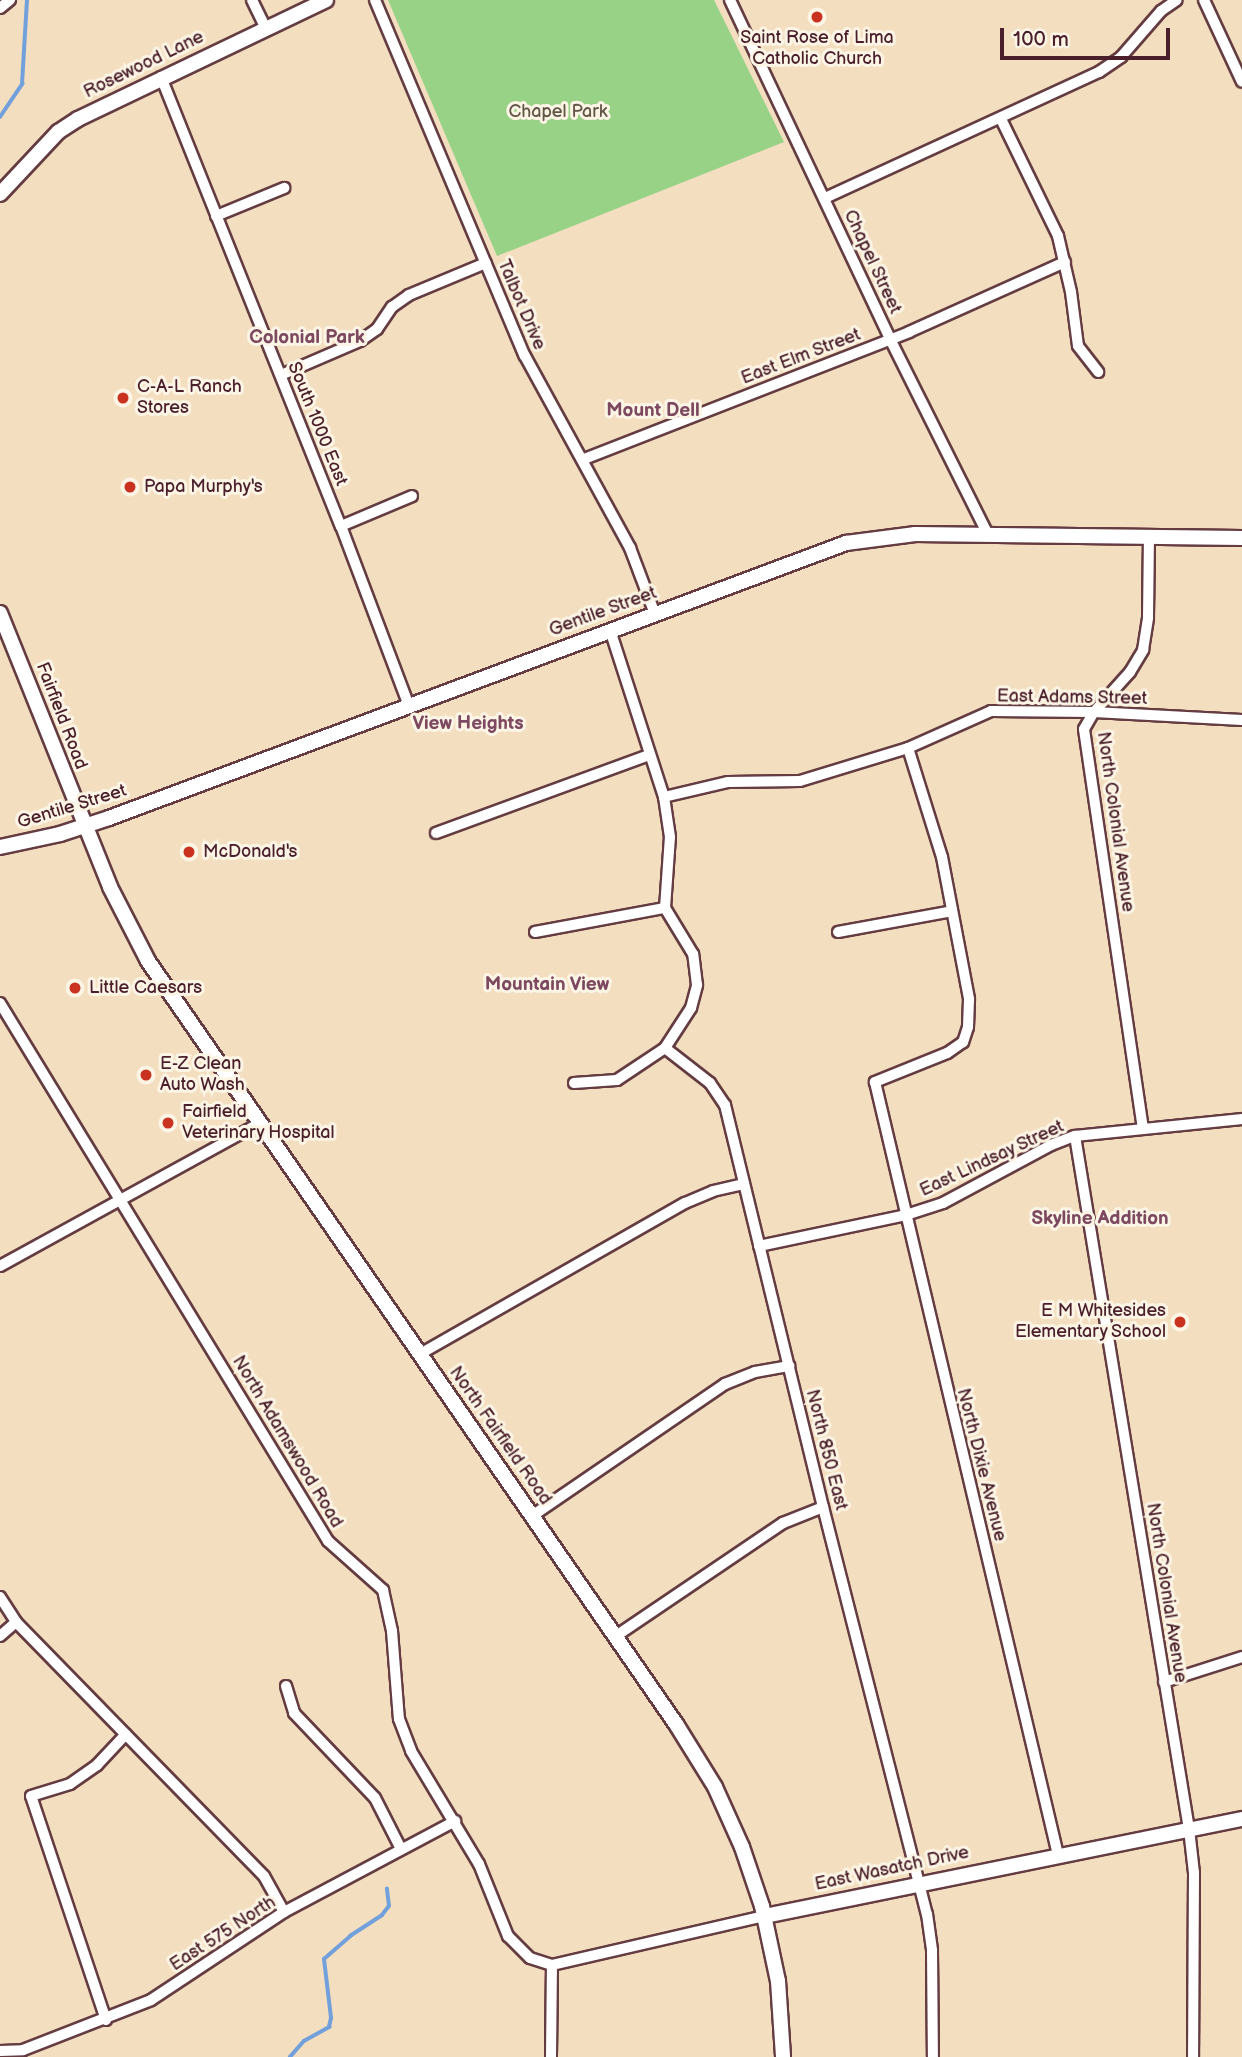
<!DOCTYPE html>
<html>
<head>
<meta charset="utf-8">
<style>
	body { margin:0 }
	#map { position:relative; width:1242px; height:2057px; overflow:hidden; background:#f4dec0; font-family:"Balsamiq Sans",sans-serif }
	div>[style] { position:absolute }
	.green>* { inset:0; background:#97d286 }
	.stream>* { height:3.5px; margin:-1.75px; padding:0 1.75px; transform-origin:1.75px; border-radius:1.75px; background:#72a0da }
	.roads { filter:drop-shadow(2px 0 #643c41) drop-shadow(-2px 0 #643c41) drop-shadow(0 2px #643c41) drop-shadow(0 -2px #643c41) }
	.street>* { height:10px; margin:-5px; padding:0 5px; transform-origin:5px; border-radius:5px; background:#fff }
	.secondary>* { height:14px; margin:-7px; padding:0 7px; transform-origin:7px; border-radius:7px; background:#fff }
	.dots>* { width:19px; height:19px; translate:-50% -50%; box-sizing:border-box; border:4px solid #fcf5e5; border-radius:50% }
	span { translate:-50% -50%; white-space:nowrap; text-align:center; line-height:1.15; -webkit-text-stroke:6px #fcf5e5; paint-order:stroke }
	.poi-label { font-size:18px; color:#4a1f2b }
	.left { translate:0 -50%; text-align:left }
	.right { translate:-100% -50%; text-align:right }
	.street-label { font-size:18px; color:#4a1f2b }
	.park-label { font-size:18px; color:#615546 }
	.neighbourhood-label { font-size:19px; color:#7c4960; font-weight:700 }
	.scale { position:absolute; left:1000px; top:28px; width:170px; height:32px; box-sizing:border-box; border:4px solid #4a1f2b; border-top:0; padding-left:9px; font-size:21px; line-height:24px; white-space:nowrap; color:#4a1f2b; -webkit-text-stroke:5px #fcf5e5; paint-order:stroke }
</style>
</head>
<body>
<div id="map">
	<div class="green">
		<div style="clip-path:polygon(388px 0,714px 0,784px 142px,497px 256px)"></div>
	</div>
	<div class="stream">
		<div style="left:0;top:117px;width:40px;rotate:-56deg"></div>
		<div style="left:22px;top:84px;width:84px;rotate:-86.6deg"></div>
		<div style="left:290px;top:2057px;width:21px;rotate:-49deg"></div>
		<div style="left:304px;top:2041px;width:29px;rotate:-29deg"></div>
		<div style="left:329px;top:2027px;width:9px;rotate:-77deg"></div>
		<div style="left:331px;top:2018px;width:59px;rotate:-96.8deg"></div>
		<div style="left:324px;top:1959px;width:35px;rotate:-41deg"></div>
		<div style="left:350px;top:1936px;width:38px;rotate:-33deg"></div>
		<div style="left:382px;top:1915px;width:11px;rotate:-52deg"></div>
		<div style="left:389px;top:1906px;width:17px;rotate:-97deg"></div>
	</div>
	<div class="roads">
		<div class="street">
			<div style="left:252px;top:0;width:32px;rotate:64deg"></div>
			<div style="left:375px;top:0;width:386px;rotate:67.2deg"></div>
			<div style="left:525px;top:356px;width:219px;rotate:61.3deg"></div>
			<div style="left:630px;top:548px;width:71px;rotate:69.3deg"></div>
			<div style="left:730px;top:0;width:375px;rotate:64.7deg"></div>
			<div style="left:890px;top:339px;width:219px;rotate:63.4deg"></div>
			<div style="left:1204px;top:0;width:90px;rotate:65.1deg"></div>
			<div style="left:0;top:8px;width:13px;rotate:-39deg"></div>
			<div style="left:161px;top:77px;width:484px;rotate:68.2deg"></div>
			<div style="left:341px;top:526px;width:192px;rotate:69.3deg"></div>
			<div style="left:1001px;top:119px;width:130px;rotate:64deg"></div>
			<div style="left:1058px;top:236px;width:57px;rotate:76.9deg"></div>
			<div style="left:1071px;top:292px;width:54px;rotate:82.6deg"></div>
			<div style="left:1078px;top:346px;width:33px;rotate:52deg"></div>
			<div style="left:825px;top:198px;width:302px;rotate:-24.7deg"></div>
			<div style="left:1099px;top:72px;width:27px;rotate:-34deg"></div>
			<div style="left:1121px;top:57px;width:61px;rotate:-49deg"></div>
			<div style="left:1161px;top:11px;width:19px;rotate:-35deg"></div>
			<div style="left:216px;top:216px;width:74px;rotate:-22.4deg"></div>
			<div style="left:281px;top:375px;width:86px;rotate:-23.3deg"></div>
			<div style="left:360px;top:341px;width:21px;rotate:-35deg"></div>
			<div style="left:377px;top:329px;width:27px;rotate:-56deg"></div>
			<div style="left:392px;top:307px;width:21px;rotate:-35deg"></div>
			<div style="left:409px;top:295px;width:83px;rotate:-22.6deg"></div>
			<div style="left:584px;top:459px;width:349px;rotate:-21.3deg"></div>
			<div style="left:909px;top:332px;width:171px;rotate:-24.2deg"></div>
			<div style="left:341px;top:526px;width:77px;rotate:-22.9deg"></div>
			<div style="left:908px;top:748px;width:114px;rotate:72.7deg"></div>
			<div style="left:942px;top:857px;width:145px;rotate:79.2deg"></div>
			<div style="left:969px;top:999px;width:28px;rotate:92deg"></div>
			<div style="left:968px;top:1027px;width:16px;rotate:108deg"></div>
			<div style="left:963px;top:1042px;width:19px;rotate:145deg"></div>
			<div style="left:947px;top:1053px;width:78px;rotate:158.1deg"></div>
			<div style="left:875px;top:1082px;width:794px;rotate:76.68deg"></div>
			<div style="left:664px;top:797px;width:66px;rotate:-13.2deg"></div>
			<div style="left:728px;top:782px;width:72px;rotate:-0.8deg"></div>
			<div style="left:800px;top:781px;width:113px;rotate:-17deg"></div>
			<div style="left:908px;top:748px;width:91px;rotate:-24deg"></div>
			<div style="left:991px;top:711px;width:103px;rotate:0.6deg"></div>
			<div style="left:1094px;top:712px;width:148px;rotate:3.1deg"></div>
			<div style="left:436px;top:833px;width:227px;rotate:-20.1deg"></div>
			<div style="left:535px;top:932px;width:132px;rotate:-10.5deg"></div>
			<div style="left:838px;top:932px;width:116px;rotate:-10.4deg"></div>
			<div style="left:0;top:1003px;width:630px;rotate:58.63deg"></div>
			<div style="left:328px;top:1541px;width:74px;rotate:41.7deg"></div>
			<div style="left:383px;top:1590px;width:42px;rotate:77.6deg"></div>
			<div style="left:392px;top:1631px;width:88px;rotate:85.5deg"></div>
			<div style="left:399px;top:1719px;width:34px;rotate:69deg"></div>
			<div style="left:411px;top:1751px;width:132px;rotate:59deg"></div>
			<div style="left:479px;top:1864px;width:78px;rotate:68.1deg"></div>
			<div style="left:508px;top:1936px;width:31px;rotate:45deg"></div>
			<div style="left:530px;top:1958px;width:23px;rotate:18deg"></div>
			<div style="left:665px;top:1048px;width:57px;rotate:37.9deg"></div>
			<div style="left:710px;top:1083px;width:27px;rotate:56deg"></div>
			<div style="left:725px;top:1105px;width:414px;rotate:76.3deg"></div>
			<div style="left:823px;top:1507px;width:420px;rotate:75.7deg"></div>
			<div style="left:927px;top:1914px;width:37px;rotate:82deg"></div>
			<div style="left:932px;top:1951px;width:106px;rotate:89.5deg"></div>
			<div style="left:574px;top:1083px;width:43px;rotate:-4deg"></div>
			<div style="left:617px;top:1080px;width:58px;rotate:-33.7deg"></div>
			<div style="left:665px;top:1048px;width:48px;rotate:-57deg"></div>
			<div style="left:691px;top:1008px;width:24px;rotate:-75deg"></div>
			<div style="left:697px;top:985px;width:31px;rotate:-97deg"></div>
			<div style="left:693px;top:954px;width:54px;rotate:-121.3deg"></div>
			<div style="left:665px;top:908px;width:71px;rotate:-86deg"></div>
			<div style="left:670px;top:837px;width:40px;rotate:-98.5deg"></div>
			<div style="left:664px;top:797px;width:176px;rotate:-107.9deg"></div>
			<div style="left:1143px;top:1129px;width:404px;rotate:-98.4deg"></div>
			<div style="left:1084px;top:729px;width:20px;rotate:-60deg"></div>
			<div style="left:1094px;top:712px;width:54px;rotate:-48deg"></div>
			<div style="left:1130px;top:672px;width:26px;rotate:-59deg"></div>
			<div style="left:1143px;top:650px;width:33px;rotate:-81deg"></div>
			<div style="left:1148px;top:617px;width:80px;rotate:-89.3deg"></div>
			<div style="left:1075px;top:1136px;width:702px;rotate:80.66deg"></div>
			<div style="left:1189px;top:1829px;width:44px;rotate:83.5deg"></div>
			<div style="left:1194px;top:1873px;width:184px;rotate:90.3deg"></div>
			<div style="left:759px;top:1246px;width:150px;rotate:-11.9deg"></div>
			<div style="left:906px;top:1215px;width:39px;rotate:-18deg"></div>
			<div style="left:943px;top:1203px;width:123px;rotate:-28.2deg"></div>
			<div style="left:1051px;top:1145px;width:26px;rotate:-21deg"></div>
			<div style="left:1075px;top:1136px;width:168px;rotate:-5.8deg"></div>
			<div style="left:0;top:1266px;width:297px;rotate:-28.8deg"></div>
			<div style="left:420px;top:1354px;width:305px;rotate:-29.7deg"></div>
			<div style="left:685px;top:1203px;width:30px;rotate:-23deg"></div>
			<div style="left:713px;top:1191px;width:32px;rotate:-13deg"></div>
			<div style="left:532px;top:1516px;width:234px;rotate:-34.4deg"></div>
			<div style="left:725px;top:1384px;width:32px;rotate:-22deg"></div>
			<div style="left:755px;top:1372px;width:35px;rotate:-10deg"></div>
			<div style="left:0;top:1597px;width:30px;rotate:57deg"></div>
			<div style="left:16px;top:1622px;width:355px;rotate:45.7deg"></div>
			<div style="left:264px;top:1876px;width:41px;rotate:60.9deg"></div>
			<div style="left:0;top:1636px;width:21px;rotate:-41deg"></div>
			<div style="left:616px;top:1636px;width:202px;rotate:-34.1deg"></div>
			<div style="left:783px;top:1523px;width:43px;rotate:-21.8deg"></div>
			<div style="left:1164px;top:1682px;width:82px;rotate:-17.8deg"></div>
			<div style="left:286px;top:1686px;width:28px;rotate:73deg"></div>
			<div style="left:294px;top:1713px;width:117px;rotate:46.4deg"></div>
			<div style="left:375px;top:1798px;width:57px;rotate:63deg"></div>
			<div style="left:552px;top:1965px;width:219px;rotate:-13deg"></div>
			<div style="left:106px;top:2020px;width:236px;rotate:-108.5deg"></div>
			<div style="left:31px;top:1796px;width:41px;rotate:-17.1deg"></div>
			<div style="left:70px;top:1784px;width:33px;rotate:-35deg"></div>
			<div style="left:97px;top:1765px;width:42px;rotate:-46.9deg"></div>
			<div style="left:0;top:2051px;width:23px;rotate:-2deg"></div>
			<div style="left:23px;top:2050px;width:137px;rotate:-21.3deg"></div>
			<div style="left:151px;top:2000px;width:159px;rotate:-33.5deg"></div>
			<div style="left:284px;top:1912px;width:194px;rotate:-28deg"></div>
			<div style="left:551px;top:2057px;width:92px;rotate:-89.4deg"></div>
		</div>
		<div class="secondary">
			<div style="left:0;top:194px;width:85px;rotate:-46.9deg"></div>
			<div style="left:58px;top:132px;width:24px;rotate:-33deg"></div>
			<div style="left:78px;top:119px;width:275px;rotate:-25.6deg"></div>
			<div style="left:0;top:613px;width:295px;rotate:68.1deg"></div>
			<div style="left:110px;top:887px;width:83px;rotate:62.8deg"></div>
			<div style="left:148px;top:961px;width:928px;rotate:55.32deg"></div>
			<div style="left:676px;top:1724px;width:74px;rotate:58.2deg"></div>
			<div style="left:715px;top:1787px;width:66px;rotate:65.8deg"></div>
			<div style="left:742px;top:1847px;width:62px;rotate:71.3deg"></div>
			<div style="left:762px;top:1906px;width:77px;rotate:78deg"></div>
			<div style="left:778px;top:1981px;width:76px;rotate:86.2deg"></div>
			<div style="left:0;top:847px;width:61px;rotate:-12.2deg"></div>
			<div style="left:60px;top:834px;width:52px;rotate:-18.1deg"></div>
			<div style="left:109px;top:818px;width:787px;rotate:-20.46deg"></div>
			<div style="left:846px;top:543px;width:70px;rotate:-7.4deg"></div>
			<div style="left:915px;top:534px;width:327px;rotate:0.7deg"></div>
			<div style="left:765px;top:1916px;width:487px;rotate:-11.5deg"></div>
		</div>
	</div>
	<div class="dots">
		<div style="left:817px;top:17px;background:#c8321e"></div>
		<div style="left:123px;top:398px;background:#c8321e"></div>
		<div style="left:130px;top:487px;background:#c8321e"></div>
		<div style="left:189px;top:852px;background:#c8321e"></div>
		<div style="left:75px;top:988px;background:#c8321e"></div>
		<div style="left:146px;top:1075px;background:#c8321e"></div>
		<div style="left:168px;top:1123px;background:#c8321e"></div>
		<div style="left:1180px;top:1322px;background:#c8321e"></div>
	</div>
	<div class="poi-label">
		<span style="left:817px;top:49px">Saint Rose of Lima<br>Catholic Church</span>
		<span class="left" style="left:137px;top:398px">C-A-L Ranch<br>Stores</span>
		<span class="left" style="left:144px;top:487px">Papa Murphy's</span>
		<span class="left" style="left:203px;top:852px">McDonald's</span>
		<span class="left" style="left:89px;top:988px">Little Caesars</span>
		<span class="left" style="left:160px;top:1075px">E-Z Clean<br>Auto Wash</span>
		<span class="left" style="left:182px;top:1123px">Fairfield<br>Veterinary Hospital</span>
		<span class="right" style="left:1166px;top:1322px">E M Whitesides<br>Elementary School</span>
	</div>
	<div class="street-label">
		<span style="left:144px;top:65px;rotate:-26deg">Rosewood Lane</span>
		<span style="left:872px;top:262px;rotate:65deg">Chapel Street</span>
		<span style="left:521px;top:305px;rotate:67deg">Talbot Drive</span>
		<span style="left:801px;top:357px;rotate:-21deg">East Elm Street</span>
		<span style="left:317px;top:424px;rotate:68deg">South 1000 East</span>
		<span style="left:603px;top:612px;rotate:-20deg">Gentile Street</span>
		<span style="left:1072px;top:698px;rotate:1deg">East Adams Street</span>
		<span style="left:61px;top:716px;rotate:69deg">Fairfield Road</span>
		<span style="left:72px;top:807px;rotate:-17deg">Gentile Street</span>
		<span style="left:1115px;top:822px;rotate:82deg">North Colonial Avenue</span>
		<span style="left:992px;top:1159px;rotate:-25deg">East Lindsay Street</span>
		<span style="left:500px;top:1436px;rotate:55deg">North Fairfield Road</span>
		<span style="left:287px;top:1442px;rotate:59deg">North Adamswood Road</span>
		<span style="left:826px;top:1450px;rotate:76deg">North 850 East</span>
		<span style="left:981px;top:1465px;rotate:76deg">North Dixie Avenue</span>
		<span style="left:1166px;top:1593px;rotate:81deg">North Colonial Avenue</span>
		<span style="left:892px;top:1869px;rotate:-12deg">East Wasatch Drive</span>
		<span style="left:223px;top:1934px;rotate:-33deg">East 575 North</span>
	</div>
	<div class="park-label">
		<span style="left:558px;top:112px">Chapel Park</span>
	</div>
	<div class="neighbourhood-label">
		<span style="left:307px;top:338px">Colonial Park</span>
		<span style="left:653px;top:411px">Mount Dell</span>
		<span style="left:468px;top:724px">View Heights</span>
		<span style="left:547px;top:985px">Mountain View</span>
		<span style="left:1100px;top:1219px">Skyline Addition</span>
	</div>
	<div class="scale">100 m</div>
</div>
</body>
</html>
